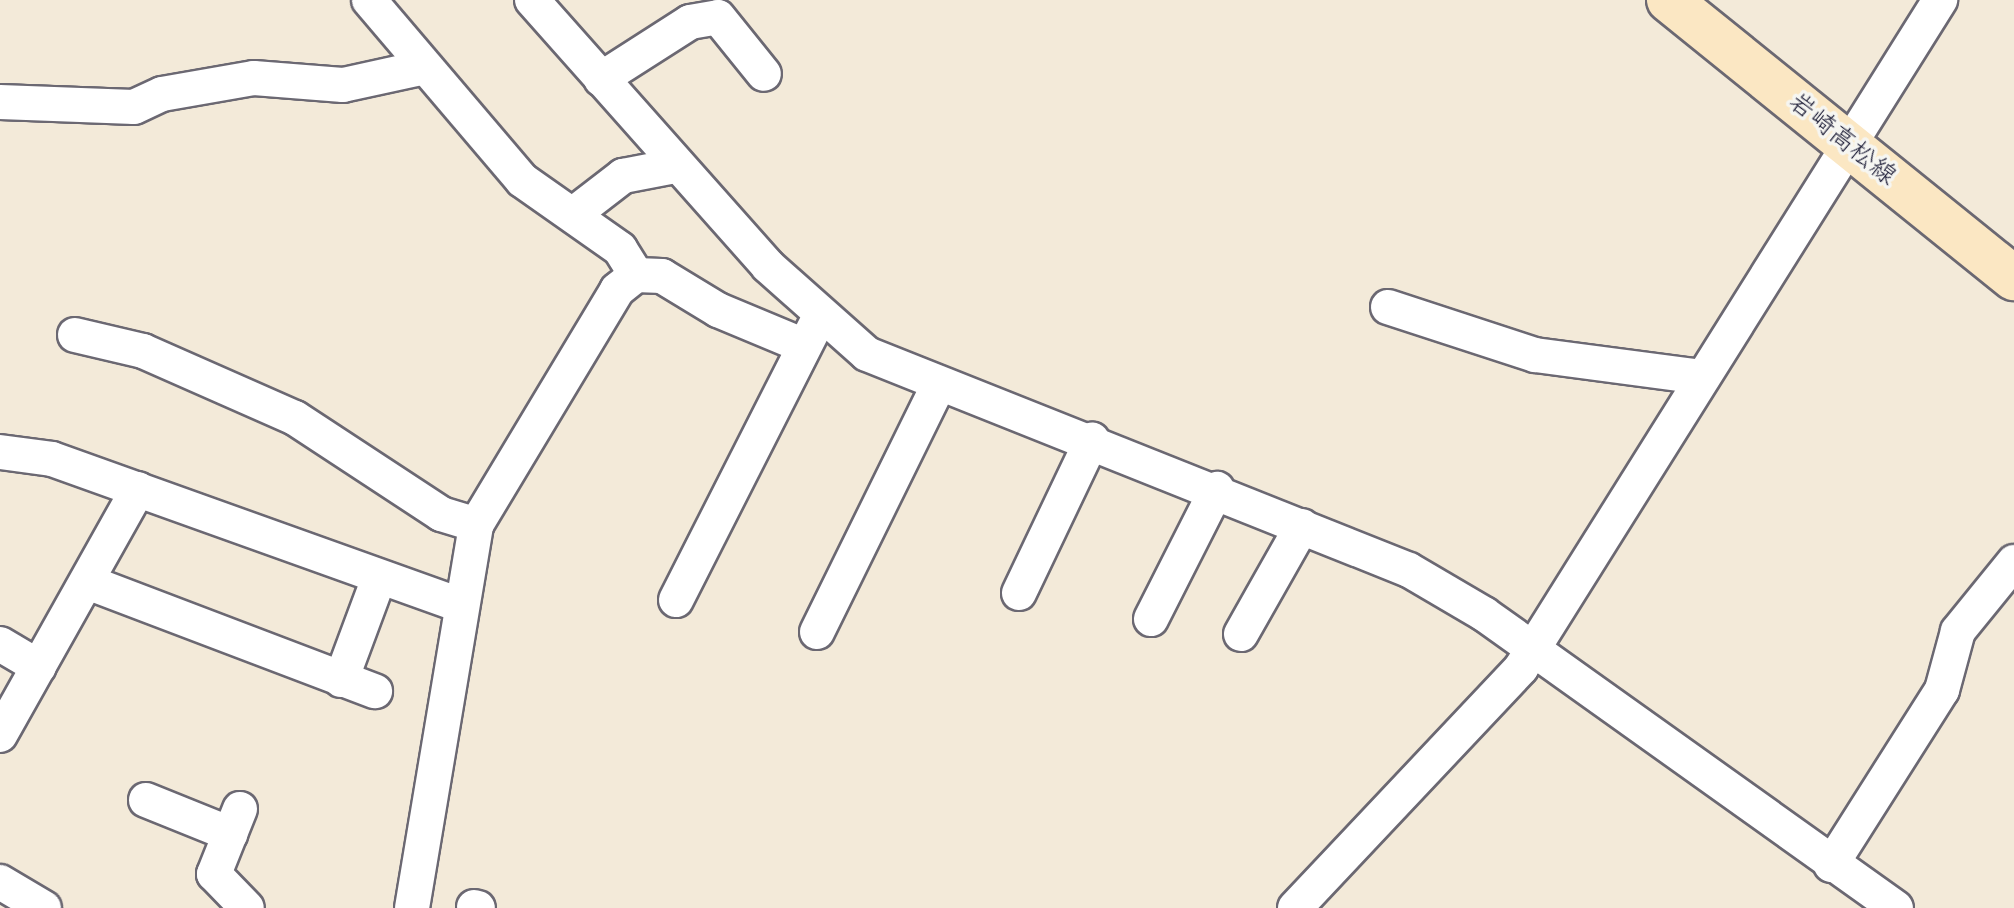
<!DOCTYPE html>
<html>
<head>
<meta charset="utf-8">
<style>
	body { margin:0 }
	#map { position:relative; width:2014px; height:908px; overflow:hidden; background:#f3ead9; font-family:"Playpen Sans","Klee One",sans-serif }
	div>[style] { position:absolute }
	.roads { filter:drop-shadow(2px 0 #6b6872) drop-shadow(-2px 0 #6b6872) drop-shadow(0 2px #6b6872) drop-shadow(0 -2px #6b6872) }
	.street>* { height:34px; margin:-17px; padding:0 17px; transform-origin:17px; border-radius:17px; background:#fff }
	.secondary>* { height:44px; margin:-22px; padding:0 22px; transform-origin:22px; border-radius:22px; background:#fbe7c3 }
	span { translate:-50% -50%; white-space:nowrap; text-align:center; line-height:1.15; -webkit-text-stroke:7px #f6f6f2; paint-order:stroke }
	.street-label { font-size:26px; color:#22223b }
</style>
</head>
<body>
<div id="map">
	<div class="roads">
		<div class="street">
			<div style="left:369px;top:0;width:236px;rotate:49.6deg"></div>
			<div style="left:522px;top:180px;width:120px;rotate:35.1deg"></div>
			<div style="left:620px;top:249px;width:31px;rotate:58deg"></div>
			<div style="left:532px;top:0;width:356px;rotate:48.4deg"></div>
			<div style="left:768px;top:266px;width:132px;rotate:41.6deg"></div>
			<div style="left:867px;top:354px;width:583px;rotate:21.73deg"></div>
			<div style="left:1409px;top:570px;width:87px;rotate:30.4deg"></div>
			<div style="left:1484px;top:614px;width:506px;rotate:35.51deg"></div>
			<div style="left:601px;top:79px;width:106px;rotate:-32.6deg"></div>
			<div style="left:690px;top:22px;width:28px;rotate:-10deg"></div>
			<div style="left:718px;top:17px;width:73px;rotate:51.1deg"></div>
			<div style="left:0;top:102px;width:134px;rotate:2.1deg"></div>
			<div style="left:134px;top:107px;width:31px;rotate:-25deg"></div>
			<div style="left:162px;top:94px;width:93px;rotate:-9.9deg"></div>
			<div style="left:254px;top:78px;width:89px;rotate:4.5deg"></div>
			<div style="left:343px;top:85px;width:79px;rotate:-12.4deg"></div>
			<div style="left:575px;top:213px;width:61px;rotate:-37.6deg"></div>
			<div style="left:623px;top:176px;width:53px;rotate:-10.9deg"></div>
			<div style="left:1388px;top:307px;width:155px;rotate:18.1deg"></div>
			<div style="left:1535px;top:355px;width:169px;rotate:7.5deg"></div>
			<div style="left:75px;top:335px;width:70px;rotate:13.2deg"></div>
			<div style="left:143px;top:351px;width:166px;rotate:23.8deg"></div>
			<div style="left:295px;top:418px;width:175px;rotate:33.3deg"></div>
			<div style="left:441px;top:514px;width:37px;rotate:17deg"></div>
			<div style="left:0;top:452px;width:52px;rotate:7.7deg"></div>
			<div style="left:52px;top:459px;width:431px;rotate:19.7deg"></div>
			<div style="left:90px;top:583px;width:305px;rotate:20.8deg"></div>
			<div style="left:1019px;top:593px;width:170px;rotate:-64.5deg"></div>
			<div style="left:676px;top:600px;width:307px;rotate:-63.1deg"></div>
			<div style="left:1151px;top:619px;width:146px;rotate:-63.1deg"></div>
			<div style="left:817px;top:632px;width:274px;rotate:-63.8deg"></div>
			<div style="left:1241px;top:634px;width:124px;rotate:-60.5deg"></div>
			<div style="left:0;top:644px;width:45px;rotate:30.5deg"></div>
			<div style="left:341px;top:680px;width:109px;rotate:-69.6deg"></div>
			<div style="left:0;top:735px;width:282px;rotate:-60.7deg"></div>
			<div style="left:146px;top:800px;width:91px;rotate:22deg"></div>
			<div style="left:240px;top:809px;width:70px;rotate:111.8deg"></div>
			<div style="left:214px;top:874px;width:47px;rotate:45.9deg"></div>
			<div style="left:1831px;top:865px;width:207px;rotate:-57.6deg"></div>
			<div style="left:1942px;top:690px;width:61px;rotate:-74.8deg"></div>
			<div style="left:1958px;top:631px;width:89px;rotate:-50.9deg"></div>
			<div style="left:0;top:882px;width:51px;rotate:30.6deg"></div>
			<div style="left:474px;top:907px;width:4px;rotate:14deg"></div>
			<div style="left:412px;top:908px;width:388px;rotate:-80.5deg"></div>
			<div style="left:476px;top:525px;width:274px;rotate:-59deg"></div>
			<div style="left:617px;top:290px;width:24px;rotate:-38deg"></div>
			<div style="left:636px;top:275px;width:26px;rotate:2deg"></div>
			<div style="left:662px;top:276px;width:66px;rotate:31.3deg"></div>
			<div style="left:718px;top:310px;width:91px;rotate:22.6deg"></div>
			<div style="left:1295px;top:908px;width:330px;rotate:-46.7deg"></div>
			<div style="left:1521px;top:668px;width:789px;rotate:-57.9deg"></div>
		</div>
		<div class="secondary">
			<div style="left:1669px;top:0;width:443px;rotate:38.9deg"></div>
		</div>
	</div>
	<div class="street-label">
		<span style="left:1844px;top:137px;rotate:39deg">岩崎高松線</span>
	</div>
</div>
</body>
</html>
